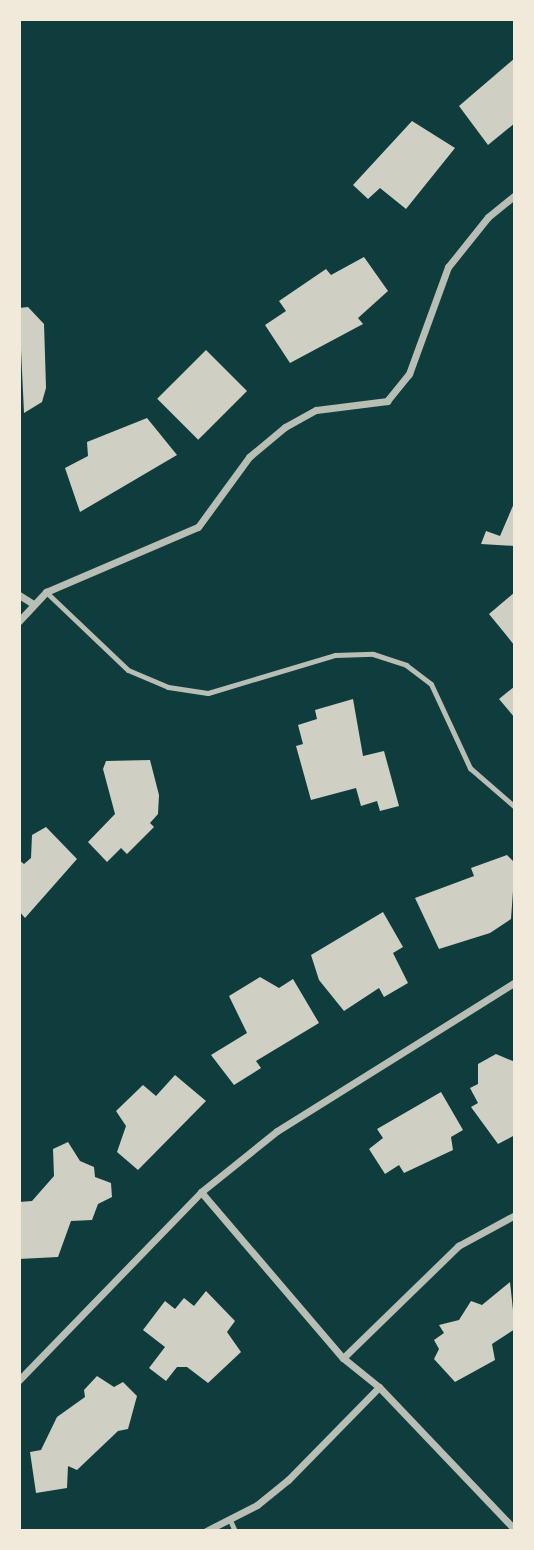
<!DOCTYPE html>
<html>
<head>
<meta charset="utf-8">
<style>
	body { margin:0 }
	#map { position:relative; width:534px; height:1550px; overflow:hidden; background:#0f3d3e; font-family:Poppins,sans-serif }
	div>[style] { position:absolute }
	.building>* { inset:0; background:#cfcfc3; transform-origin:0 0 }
	.service>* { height:5px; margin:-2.5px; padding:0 2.5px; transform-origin:2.5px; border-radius:2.5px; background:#b8beb3 }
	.minor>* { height:7px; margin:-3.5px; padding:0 3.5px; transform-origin:3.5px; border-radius:3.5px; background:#b8beb3 }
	span { translate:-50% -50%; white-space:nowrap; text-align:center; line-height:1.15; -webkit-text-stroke:7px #f1e9da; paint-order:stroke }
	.frame { position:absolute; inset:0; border:21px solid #f1e9da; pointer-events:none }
</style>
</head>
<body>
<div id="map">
	<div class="building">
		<div style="clip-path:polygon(515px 58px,515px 123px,488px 145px,459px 106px)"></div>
		<div style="clip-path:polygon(412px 121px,455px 148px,406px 209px,380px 188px,368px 199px,353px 185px)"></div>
		<div style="clip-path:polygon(364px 257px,388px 291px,358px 318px,363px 324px,290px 363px,265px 325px,286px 311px,279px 301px,326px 269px,331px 275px)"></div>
		<div style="clip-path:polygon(28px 307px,44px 324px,46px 388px,42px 402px,24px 413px,19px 308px)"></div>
		<div style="left:206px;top:350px;width:58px;height:69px;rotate:45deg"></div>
		<div style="clip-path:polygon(147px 418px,177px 455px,80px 512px,65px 468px,88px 456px,87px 442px)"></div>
		<div style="clip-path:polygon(515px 501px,515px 546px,481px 544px,486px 531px,500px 536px)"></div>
		<div style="clip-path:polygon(515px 592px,515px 646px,489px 614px)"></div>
		<div style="clip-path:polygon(515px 686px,515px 718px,499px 699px)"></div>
		<div style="clip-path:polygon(353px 699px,363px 756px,384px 751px,399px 806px,380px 811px,377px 801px,361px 806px,356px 788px,311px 800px,296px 746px,303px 744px,298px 725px,317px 719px,315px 710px)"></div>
		<div style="clip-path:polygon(150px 760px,159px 795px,158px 814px,150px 823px,154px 827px,127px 854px,121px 848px,107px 862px,88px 842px,115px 814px,103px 769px,106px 761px)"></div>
		<div style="clip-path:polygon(46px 827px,77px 859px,25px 918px,19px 911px,19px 860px,24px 864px,31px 858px,32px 835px)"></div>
		<div style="clip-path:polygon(507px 855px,515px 863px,511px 919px,490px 933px,439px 949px,415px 898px,474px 876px,471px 868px)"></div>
		<div style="clip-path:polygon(383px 912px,403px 947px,393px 953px,408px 983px,384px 997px,379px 988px,344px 1011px,319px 980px,311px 955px)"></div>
		<div style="clip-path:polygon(260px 977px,279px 988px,293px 979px,319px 1023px,256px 1061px,261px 1068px,234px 1085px,211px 1055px,247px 1033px,229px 996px)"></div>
		<div style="clip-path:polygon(496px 1054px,515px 1062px,515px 1135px,498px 1144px,471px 1107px,478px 1103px,470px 1088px,478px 1084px,478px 1064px)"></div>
		<div style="clip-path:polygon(175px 1075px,206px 1101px,138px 1170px,117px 1152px,126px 1126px,116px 1111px,143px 1085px,156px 1096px)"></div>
		<div style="clip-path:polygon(441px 1092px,463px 1130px,451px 1137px,453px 1150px,404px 1173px,399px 1165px,385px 1174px,369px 1149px,383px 1138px,377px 1129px)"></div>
		<div style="clip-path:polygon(68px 1142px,80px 1161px,94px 1167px,95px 1177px,111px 1183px,112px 1197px,98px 1204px,92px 1220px,71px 1221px,58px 1257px,19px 1259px,19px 1202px,32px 1201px,54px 1176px,53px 1149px)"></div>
		<div style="clip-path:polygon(510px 1282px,515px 1329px,492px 1344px,495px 1360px,455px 1382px,434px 1359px,439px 1349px,434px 1340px,444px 1333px,439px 1325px,459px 1320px,471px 1301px,482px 1305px)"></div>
		<div style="clip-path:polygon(206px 1291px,235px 1321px,227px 1332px,241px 1352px,208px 1383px,187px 1367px,177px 1367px,166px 1381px,149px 1368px,165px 1347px,143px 1330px,165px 1301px,175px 1309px,184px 1298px,194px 1306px)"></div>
		<div style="clip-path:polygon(97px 1376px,114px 1387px,123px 1382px,137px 1396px,128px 1429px,118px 1431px,77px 1470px,68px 1466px,67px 1488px,36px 1493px,30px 1452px,41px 1450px,57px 1417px,85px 1397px,84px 1390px)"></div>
	</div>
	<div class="service">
		<div style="left:46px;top:592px;width:113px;rotate:43.6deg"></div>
		<div style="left:128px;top:670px;width:43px;rotate:23deg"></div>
		<div style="left:168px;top:687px;width:40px;rotate:8.5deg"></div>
		<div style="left:208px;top:693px;width:133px;rotate:-16.7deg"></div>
		<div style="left:335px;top:655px;width:38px;rotate:-2deg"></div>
		<div style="left:373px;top:654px;width:35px;rotate:18deg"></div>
		<div style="left:406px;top:665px;width:31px;rotate:37deg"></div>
		<div style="left:431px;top:684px;width:93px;rotate:65.1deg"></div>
		<div style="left:470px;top:768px;width:60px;rotate:40.9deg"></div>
		<div style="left:230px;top:1520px;width:12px;rotate:66deg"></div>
	</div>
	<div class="minor">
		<div style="left:19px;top:595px;width:15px;rotate:32deg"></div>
		<div style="left:19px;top:621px;width:40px;rotate:-47deg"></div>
		<div style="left:46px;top:592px;width:165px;rotate:-23.2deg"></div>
		<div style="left:198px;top:527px;width:87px;rotate:-53.9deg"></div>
		<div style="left:249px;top:457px;width:47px;rotate:-39.8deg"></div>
		<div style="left:285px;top:427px;width:35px;rotate:-29deg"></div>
		<div style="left:316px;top:410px;width:72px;rotate:-7.2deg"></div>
		<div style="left:387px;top:401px;width:35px;rotate:-51deg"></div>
		<div style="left:409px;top:374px;width:114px;rotate:-70deg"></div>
		<div style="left:448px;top:267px;width:64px;rotate:-51.3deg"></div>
		<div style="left:488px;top:217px;width:35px;rotate:-39deg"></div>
		<div style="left:201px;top:1192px;width:218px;rotate:49.5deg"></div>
		<div style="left:343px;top:1358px;width:46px;rotate:38.9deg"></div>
		<div style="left:379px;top:1387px;width:197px;rotate:46.4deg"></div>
		<div style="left:343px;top:1358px;width:161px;rotate:-44.2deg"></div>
		<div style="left:458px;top:1246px;width:65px;rotate:-28.5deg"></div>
		<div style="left:19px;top:1380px;width:262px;rotate:-45.9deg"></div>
		<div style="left:201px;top:1192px;width:97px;rotate:-38.8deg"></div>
		<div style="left:277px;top:1131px;width:281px;rotate:-32deg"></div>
		<div style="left:206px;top:1531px;width:57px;rotate:-27deg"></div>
		<div style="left:257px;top:1505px;width:40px;rotate:-39deg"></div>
		<div style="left:288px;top:1480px;width:130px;rotate:-45.6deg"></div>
	</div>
	<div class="frame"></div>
</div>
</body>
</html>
